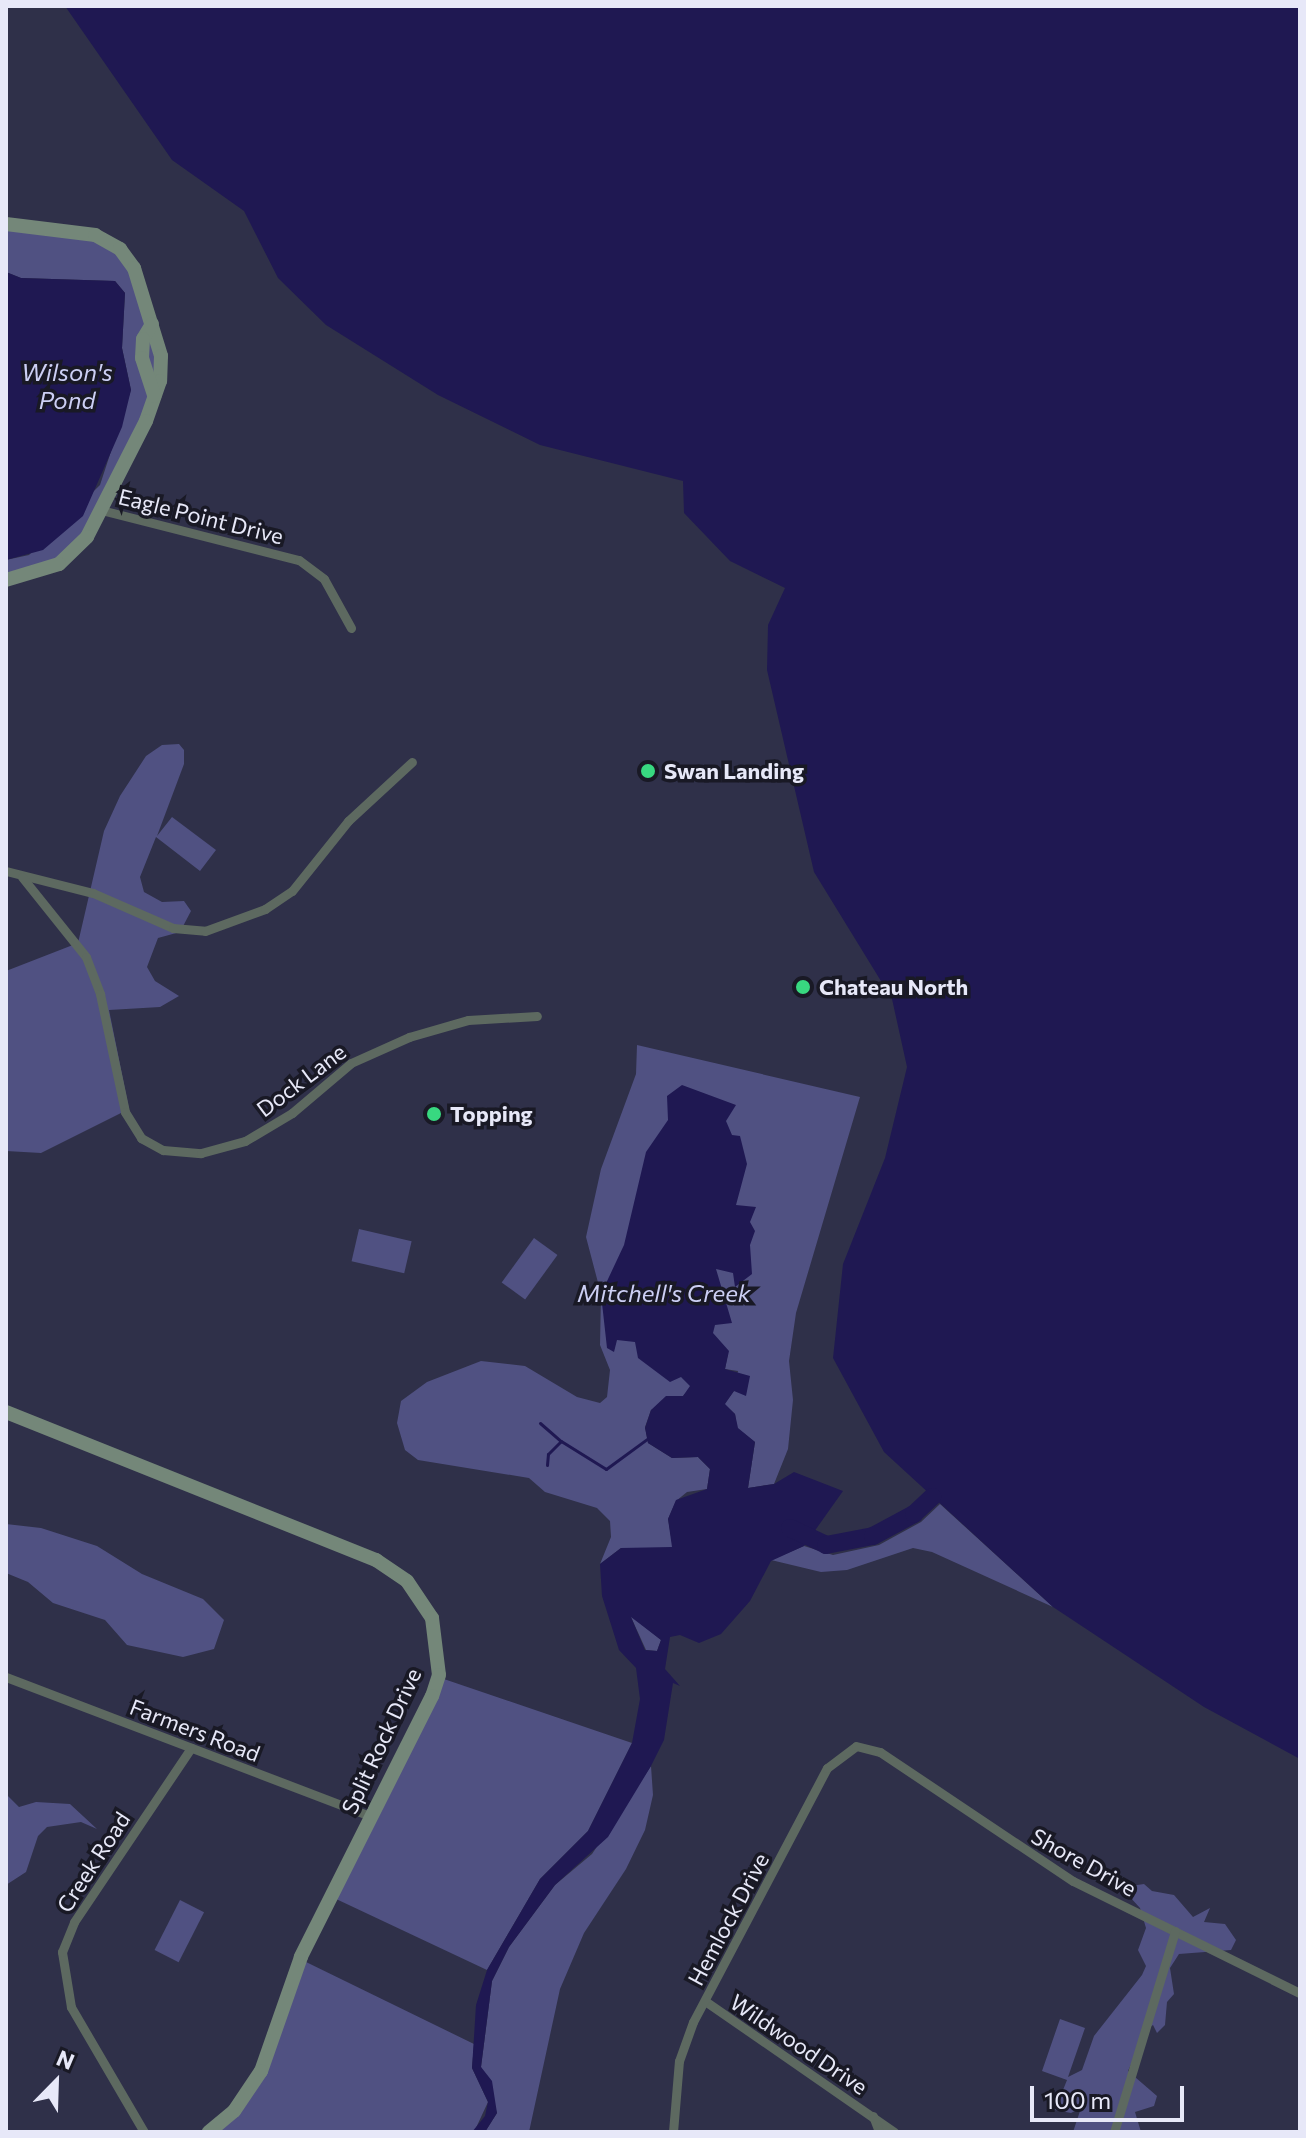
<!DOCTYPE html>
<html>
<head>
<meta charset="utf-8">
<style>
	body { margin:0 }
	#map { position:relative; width:1306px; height:2138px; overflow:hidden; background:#2f3049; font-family:Commissioner,sans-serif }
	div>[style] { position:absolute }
	.green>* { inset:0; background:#505182; transform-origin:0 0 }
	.water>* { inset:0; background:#1f1852 }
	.stream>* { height:3px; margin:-1.5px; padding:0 1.5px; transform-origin:1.5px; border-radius:1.5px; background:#1f1852 }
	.river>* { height:18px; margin:-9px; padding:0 9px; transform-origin:9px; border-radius:9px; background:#1f1852 }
	.street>* { height:9px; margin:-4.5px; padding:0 4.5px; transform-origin:4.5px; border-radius:4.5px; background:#5d6960 }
	.secondary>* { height:14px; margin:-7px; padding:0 7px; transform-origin:7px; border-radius:7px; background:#748779 }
	.dots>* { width:22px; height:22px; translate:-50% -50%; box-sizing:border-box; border:4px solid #191925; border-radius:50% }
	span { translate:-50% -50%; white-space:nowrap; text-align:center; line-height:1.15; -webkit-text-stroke:7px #191925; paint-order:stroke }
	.street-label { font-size:22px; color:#e7e8f8 }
	.poi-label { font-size:22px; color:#e7e8f8; font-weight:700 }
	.left { translate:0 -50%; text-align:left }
	.water-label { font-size:24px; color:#cccff4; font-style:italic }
	.frame { position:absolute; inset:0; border:8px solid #e7e8f8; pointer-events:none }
	.north { position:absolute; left:16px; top:2042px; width:80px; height:80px; -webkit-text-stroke:6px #191925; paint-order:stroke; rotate:23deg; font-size:22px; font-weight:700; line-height:32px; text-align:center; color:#e7e8f8 }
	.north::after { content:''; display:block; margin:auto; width:28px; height:36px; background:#e7e8f8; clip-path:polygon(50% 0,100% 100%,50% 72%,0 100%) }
	.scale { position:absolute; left:1030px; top:2086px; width:154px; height:36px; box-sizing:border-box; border:4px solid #e7e8f8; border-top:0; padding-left:10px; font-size:24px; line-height:28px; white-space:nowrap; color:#e7e8f8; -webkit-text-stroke:6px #191925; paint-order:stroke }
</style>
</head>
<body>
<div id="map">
	<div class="green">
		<div style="clip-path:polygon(6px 224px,95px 235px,134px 268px,160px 381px,70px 557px,6px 580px,6px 560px,29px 555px,100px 485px,131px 390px,122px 348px,125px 293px,115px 281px,21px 278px,6px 272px)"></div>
		<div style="clip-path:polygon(179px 744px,184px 750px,184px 764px,157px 836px,172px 817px,216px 850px,200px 871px,156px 837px,140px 877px,144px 892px,162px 902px,184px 901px,191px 911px,180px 932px,158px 938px,147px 967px,155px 981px,179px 996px,160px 1007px,109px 1010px,129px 1109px,41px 1153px,6px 1151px,6px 971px,78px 943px,104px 831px,120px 796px,146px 756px,162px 745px)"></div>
		<div style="clip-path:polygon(637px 1045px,860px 1097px,796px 1313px,789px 1361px,793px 1400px,788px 1449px,774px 1484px,748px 1488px,755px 1442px,737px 1428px,735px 1414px,724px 1404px,734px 1391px,738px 1371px,725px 1369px,728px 1353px,683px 1396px,651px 1410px,645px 1427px,648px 1443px,672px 1458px,698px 1457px,710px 1469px,707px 1489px,687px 1492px,676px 1501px,668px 1519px,673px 1548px,621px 1548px,600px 1564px,611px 1537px,610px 1521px,597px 1508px,545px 1492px,529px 1478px,418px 1460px,405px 1450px,397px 1423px,401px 1401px,427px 1382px,481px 1361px,525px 1366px,577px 1397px,600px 1403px,607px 1397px,610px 1370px,600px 1345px,601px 1294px,586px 1237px,601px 1169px,636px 1074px)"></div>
		<div style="left:359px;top:1229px;width:54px;height:33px;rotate:13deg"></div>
		<div style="left:534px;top:1238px;width:29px;height:55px;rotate:36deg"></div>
		<div style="clip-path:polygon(940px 1504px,1053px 1607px,932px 1552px,913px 1548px,847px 1570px,821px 1572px,771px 1560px,804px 1546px,833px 1555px,879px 1545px,921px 1522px)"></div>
		<div style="clip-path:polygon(6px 1524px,41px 1528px,97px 1546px,142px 1574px,203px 1599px,224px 1620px,214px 1649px,183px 1657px,127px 1645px,105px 1620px,53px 1603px,28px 1582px,6px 1573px)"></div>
		<div style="clip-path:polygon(630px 1615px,661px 1640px,657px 1651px,646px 1650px)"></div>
		<div style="clip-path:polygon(438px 1677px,632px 1743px,588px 1831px,540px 1879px,487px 1970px,334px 1898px)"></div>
		<div style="clip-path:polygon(651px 1766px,653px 1795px,645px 1830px,626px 1869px,584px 1933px,560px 1989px,529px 2132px,485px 2132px,497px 2113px,481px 2067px,492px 1981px,509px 1947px,555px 1885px,592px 1854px)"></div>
		<div style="clip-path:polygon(6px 1794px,19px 1807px,36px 1802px,70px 1804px,97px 1829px,81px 1822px,47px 1827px,38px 1836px,26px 1872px,6px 1885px)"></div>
		<div style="clip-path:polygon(1144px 1884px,1152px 1891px,1174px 1895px,1193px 1917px,1210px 1908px,1204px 1922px,1225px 1924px,1236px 1940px,1231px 1950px,1179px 1954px,1170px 1968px,1174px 1994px,1167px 2002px,1165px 2025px,1157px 2033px,1153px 2025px,1147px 2029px,1128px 2071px,1157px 2096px,1154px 2106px,1135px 2112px,1141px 2132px,1073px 2132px,1081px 2108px,1071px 2113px,1055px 2110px,1067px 2080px,1042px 2071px,1060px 2019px,1085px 2028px,1068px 2077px,1082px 2070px,1094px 2036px,1142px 1975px,1146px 1966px,1138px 1950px,1146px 1928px,1140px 1908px,1129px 1896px,1131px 1886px)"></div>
		<div style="left:180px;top:1900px;width:27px;height:56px;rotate:27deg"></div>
		<div style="clip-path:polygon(304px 1961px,474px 2044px,472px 2068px,488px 2102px,475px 2130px,213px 2132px,253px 2086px)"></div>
	</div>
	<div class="water">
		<div style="clip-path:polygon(65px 6px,1300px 6px,1300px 1759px,1204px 1707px,1053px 1607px,884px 1452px,833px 1358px,843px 1264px,885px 1158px,907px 1067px,892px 999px,814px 872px,767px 670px,768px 625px,785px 588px,730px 561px,684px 513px,683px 481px,540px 445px,438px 395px,326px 325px,278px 278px,244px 211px,172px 160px)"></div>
		<div style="clip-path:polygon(6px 272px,21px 278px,115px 281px,125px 293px,122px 348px,131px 390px,122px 427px,83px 516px,43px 550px,6px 560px)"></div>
		<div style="clip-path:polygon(evenodd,682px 1085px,736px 1105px,726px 1121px,732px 1135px,740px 1136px,747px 1164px,736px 1205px,756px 1207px,750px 1222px,755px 1231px,750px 1245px,752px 1274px,735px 1287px,733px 1273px,716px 1269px,732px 1323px,715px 1325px,713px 1333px,729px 1351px,725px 1369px,750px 1376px,746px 1396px,734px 1391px,725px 1404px,735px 1414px,738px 1428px,755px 1442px,748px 1488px,774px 1484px,794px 1472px,843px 1491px,804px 1546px,771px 1561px,750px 1601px,721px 1634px,699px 1643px,680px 1635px,670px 1637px,665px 1669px,680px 1686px,673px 1683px,664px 1740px,651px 1766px,608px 1837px,555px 1885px,509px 1947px,492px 1981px,481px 2067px,492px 2081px,497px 2113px,485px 2132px,472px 2132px,485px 2116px,488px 2102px,472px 2068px,476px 2005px,487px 1970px,540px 1879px,588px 1831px,632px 1743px,640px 1699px,636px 1668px,619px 1650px,602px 1596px,600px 1564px,621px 1548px,672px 1547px,668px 1519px,676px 1500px,707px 1489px,710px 1469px,698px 1457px,672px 1458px,648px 1443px,645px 1428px,651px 1410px,666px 1396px,683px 1396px,690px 1386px,681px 1377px,670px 1382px,638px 1358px,635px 1342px,617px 1340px,614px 1352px,607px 1348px,601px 1294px,624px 1245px,646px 1152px,668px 1120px,667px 1096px,682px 1085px,631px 1617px,661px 1640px,657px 1651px,645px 1650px,631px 1617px)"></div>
	</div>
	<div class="stream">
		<div style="left:540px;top:1423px;width:28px;rotate:41deg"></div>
		<div style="left:547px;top:1465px;width:11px;rotate:-85deg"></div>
		<div style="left:548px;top:1454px;width:18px;rotate:-45deg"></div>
		<div style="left:561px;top:1441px;width:53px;rotate:31.9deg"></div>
		<div style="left:606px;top:1469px;width:51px;rotate:-36.2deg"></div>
	</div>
	<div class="river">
		<div style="left:790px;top:1528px;width:40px;rotate:25deg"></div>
		<div style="left:826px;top:1545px;width:48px;rotate:-10.8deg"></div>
		<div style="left:873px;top:1536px;width:47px;rotate:-28.2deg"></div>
		<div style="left:914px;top:1514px;width:25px;rotate:-43deg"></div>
	</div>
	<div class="street">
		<div style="left:101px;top:510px;width:204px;rotate:14.2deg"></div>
		<div style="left:299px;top:560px;width:31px;rotate:37deg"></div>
		<div style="left:324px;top:579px;width:56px;rotate:61.1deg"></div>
		<div style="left:6px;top:871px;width:90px;rotate:14.2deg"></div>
		<div style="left:93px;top:893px;width:87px;rotate:23.6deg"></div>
		<div style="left:173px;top:928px;width:32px;rotate:5deg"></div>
		<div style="left:205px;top:931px;width:64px;rotate:-20.1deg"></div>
		<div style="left:265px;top:909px;width:32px;rotate:-34deg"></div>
		<div style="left:292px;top:891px;width:90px;rotate:-51.3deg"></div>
		<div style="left:348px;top:821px;width:87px;rotate:-42.7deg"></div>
		<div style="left:22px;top:877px;width:102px;rotate:51.3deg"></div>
		<div style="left:86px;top:957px;width:40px;rotate:69deg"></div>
		<div style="left:100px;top:994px;width:121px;rotate:78deg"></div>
		<div style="left:125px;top:1112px;width:31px;rotate:58deg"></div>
		<div style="left:141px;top:1138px;width:25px;rotate:29deg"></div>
		<div style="left:163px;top:1150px;width:38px;rotate:5deg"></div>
		<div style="left:201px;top:1153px;width:46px;rotate:-15.3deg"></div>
		<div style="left:245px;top:1141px;width:55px;rotate:-30.8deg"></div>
		<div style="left:292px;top:1113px;width:77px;rotate:-40.3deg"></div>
		<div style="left:351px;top:1063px;width:64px;rotate:-24.1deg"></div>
		<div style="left:409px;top:1037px;width:61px;rotate:-16.1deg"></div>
		<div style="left:468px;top:1020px;width:69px;rotate:-3.3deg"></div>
		<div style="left:6px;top:1677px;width:390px;rotate:20.9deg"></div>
		<div style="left:705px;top:2001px;width:230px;rotate:34.7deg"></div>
		<div style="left:873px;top:2116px;width:17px;rotate:69deg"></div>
		<div style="left:144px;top:2132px;width:145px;rotate:-120.3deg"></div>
		<div style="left:71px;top:2007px;width:56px;rotate:-99.3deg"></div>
		<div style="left:62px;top:1952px;width:32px;rotate:-68deg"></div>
		<div style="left:74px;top:1922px;width:210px;rotate:-56.1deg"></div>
		<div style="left:673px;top:2132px;width:71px;rotate:-85.2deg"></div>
		<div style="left:679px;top:2061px;width:41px;rotate:-70.3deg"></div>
		<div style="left:693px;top:2022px;width:287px;rotate:-62.2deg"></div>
		<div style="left:827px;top:1768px;width:36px;rotate:-37deg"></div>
		<div style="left:856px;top:1746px;width:25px;rotate:14deg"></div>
		<div style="left:880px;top:1752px;width:232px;rotate:33.8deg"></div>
		<div style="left:1073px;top:1881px;width:253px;rotate:26.3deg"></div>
		<div style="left:1114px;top:2132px;width:210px;rotate:-73.1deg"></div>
	</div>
	<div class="secondary">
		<div style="left:6px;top:224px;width:90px;rotate:7deg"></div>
		<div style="left:95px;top:235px;width:29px;rotate:29deg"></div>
		<div style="left:120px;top:249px;width:24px;rotate:54deg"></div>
		<div style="left:134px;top:268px;width:92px;rotate:72.9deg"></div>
		<div style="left:161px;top:356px;width:25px;rotate:92deg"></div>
		<div style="left:160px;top:381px;width:42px;rotate:109.3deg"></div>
		<div style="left:146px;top:421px;width:130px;rotate:117deg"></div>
		<div style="left:87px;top:537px;width:39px;rotate:136deg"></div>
		<div style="left:59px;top:564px;width:55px;rotate:163.2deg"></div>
		<div style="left:152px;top:324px;width:17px;rotate:121deg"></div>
		<div style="left:143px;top:339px;width:19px;rotate:93deg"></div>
		<div style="left:142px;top:358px;width:40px;rotate:72deg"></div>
		<div style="left:6px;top:1412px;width:399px;rotate:21.8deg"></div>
		<div style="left:376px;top:1560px;width:37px;rotate:34deg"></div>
		<div style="left:407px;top:1581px;width:45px;rotate:56deg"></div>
		<div style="left:432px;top:1618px;width:57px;rotate:83deg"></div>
		<div style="left:439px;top:1675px;width:22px;rotate:108deg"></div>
		<div style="left:432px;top:1696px;width:292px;rotate:116.7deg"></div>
		<div style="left:301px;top:1957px;width:121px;rotate:109.3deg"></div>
		<div style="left:261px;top:2071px;width:48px;rotate:124deg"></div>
		<div style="left:234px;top:2111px;width:33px;rotate:140deg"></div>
	</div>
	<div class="dots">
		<div style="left:648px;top:771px;background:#38d880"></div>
		<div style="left:803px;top:987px;background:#38d880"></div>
		<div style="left:434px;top:1114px;background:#38d880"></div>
	</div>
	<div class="street-label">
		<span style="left:201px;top:516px;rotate:14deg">Eagle Point Drive</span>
		<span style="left:301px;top:1080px;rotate:-37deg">Dock Lane</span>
		<span style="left:195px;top:1730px;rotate:21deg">Farmers Road</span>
		<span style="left:381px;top:1741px;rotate:-65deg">Split Rock Drive</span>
		<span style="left:93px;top:1862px;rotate:-57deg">Creek Road</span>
		<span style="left:1084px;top:1862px;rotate:29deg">Shore Drive</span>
		<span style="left:728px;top:1919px;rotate:-62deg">Hemlock Drive</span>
		<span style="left:799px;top:2044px;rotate:34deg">Wildwood Drive</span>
	</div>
	<div class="poi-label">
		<span class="left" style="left:664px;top:771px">Swan Landing</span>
		<span class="left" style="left:819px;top:987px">Chateau North</span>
		<span class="left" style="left:450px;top:1114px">Topping</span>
	</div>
	<div class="water-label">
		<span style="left:67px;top:386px">Wilson's<br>Pond</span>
		<span style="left:664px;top:1293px">Mitchell's Creek</span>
	</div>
	<div class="frame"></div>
	<div class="north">N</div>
	<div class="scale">100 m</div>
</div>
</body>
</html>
